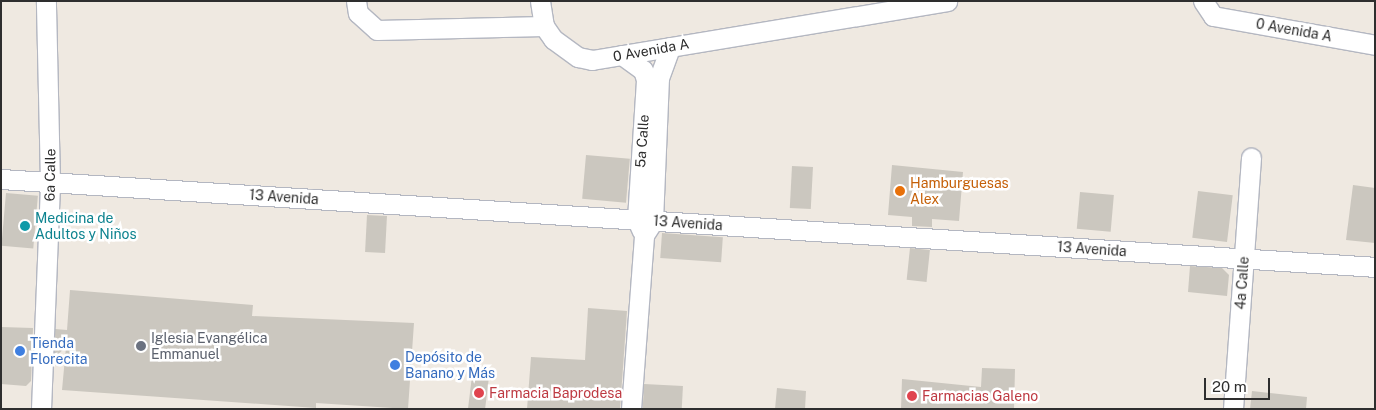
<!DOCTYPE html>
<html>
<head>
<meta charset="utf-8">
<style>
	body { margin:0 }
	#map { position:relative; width:1376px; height:410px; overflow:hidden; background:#efe9e1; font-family:"Public Sans",sans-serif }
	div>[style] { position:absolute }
	.building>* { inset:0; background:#cbc7bf; transform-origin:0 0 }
	.roads { filter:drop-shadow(1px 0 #b4b7c1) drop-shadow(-1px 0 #b4b7c1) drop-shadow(0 1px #b4b7c1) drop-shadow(0 -1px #b4b7c1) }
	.minor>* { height:19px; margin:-9.5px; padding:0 9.5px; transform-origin:9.5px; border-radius:9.5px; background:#fff }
	.dots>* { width:14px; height:14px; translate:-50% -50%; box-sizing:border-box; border:2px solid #fff; border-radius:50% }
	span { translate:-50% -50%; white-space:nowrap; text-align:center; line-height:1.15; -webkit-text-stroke:5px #fff; paint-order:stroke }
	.street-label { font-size:14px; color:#2e2e2e }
	.food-label { font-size:14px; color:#c56008 }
	.left { translate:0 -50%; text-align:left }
	.culture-label { font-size:14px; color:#0d838f }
	.worship-label { font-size:14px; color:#5b616d }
	.shop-label { font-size:14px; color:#366cbe }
	.health-label { font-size:14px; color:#be3a42 }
	.frame { position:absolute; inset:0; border:2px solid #2e2e2e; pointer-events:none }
	.scale { position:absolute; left:1204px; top:378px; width:66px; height:22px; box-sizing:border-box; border:2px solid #2e2e2e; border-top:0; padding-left:6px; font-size:15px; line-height:18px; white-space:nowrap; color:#2e2e2e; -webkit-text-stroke:4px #fff; paint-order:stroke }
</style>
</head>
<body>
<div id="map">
	<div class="building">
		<div style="left:586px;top:155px;width:44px;height:44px;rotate:5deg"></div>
		<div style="clip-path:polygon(892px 165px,963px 172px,959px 221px,932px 219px,932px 227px,912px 226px,912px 217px,888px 215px)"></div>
		<div style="left:792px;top:166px;width:21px;height:42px;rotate:3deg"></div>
		<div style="clip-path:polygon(1353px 185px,1375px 188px,1375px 243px,1346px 240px)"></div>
		<div style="left:1198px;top:191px;width:35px;height:47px;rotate:7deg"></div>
		<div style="left:1080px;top:192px;width:34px;height:37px;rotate:5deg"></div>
		<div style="left:6px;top:193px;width:32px;height:53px;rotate:5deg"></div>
		<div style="left:367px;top:215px;width:20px;height:37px;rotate:3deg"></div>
		<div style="left:662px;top:233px;width:61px;height:25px;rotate:4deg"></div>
		<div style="left:910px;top:248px;width:20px;height:32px;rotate:6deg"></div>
		<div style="clip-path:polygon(1190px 266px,1222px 268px,1229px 275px,1227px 296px,1188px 292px)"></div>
		<div style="clip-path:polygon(70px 290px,253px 305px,252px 316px,414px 323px,408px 409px,316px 403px,316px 408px,62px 390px,66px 347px,54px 358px,55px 329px,67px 330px)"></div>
		<div style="clip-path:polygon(588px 308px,627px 311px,620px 409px,527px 409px,531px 357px,585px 360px)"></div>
		<div style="clip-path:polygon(1px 327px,33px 328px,31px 381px,26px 386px,1px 384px)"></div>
		<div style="clip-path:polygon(982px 368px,1015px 369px,1014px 409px,901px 409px,902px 379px,981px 387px)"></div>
		<div style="left:472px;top:376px;width:17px;height:33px;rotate:7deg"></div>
		<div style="left:644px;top:384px;width:39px;height:25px;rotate:3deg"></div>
		<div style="clip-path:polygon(777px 388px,806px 391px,805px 409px,775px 409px)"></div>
		<div style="clip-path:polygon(1252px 391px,1307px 397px,1306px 409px,1250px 409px)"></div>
	</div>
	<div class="roads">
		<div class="minor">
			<div style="left:356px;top:1px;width:12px;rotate:81deg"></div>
			<div style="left:358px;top:13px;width:25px;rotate:42deg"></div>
			<div style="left:377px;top:30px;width:167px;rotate:-1.4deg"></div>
			<div style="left:540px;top:1px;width:25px;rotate:81deg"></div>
			<div style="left:544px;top:26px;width:16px;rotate:55deg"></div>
			<div style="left:553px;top:39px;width:31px;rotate:36deg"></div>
			<div style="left:578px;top:57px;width:14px;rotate:12deg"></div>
			<div style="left:592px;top:60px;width:360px;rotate:-9.4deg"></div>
			<div style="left:1203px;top:1px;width:18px;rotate:56deg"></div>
			<div style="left:1213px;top:16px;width:165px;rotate:10.1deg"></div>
			<div style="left:622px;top:55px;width:26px;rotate:36deg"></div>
			<div style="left:643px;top:70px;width:10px;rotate:73deg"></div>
			<div style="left:646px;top:80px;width:140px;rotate:93.7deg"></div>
			<div style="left:637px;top:220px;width:12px;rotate:66deg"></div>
			<div style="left:1px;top:179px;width:1377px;rotate:3.66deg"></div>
			<div style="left:41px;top:409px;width:227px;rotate:-87.7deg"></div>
			<div style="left:50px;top:182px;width:181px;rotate:-91.3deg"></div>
			<div style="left:631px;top:409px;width:174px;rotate:-85.7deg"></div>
			<div style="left:644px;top:235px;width:17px;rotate:-57deg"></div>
			<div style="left:653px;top:221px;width:143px;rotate:-87.6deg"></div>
			<div style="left:659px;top:78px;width:33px;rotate:-70deg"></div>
			<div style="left:1233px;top:409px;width:252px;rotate:-85.9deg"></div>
		</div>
	</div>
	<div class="dots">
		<div style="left:900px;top:191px;background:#e8710a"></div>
		<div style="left:25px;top:226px;background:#0f9aa8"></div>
		<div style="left:141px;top:346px;background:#6b7280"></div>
		<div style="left:20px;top:351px;background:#3f7fe0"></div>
		<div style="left:395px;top:365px;background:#3f7fe0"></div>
		<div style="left:479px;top:393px;background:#e0444e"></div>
		<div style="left:912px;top:396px;background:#e0444e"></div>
	</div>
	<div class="street-label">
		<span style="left:1294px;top:30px;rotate:10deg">0 Avenida A</span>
		<span style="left:651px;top:50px;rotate:-10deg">0 Avenida A</span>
		<span style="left:642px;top:141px;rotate:-86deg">5a Calle</span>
		<span style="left:50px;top:175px;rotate:-89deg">6a Calle</span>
		<span style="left:284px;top:197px;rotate:4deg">13 Avenida</span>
		<span style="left:688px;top:223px;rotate:4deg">13 Avenida</span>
		<span style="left:1092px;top:249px;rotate:4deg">13 Avenida</span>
		<span style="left:1242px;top:283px;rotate:-86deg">4a Calle</span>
	</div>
	<div class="food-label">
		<span class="left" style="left:910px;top:191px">Hamburguesas<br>Alex</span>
	</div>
	<div class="culture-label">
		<span class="left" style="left:35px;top:226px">Medicina de<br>Adultos y Niños</span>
	</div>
	<div class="worship-label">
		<span class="left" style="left:151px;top:346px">Iglesia Evangélica<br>Emmanuel</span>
	</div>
	<div class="shop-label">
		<span class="left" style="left:30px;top:351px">Tienda<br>Florecita</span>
		<span class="left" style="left:405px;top:365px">Depósito de<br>Banano y Más</span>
	</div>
	<div class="health-label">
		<span class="left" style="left:489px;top:393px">Farmacia Baprodesa</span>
		<span class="left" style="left:922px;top:396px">Farmacias Galeno</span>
	</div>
	<div class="frame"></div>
	<div class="scale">20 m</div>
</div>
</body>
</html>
